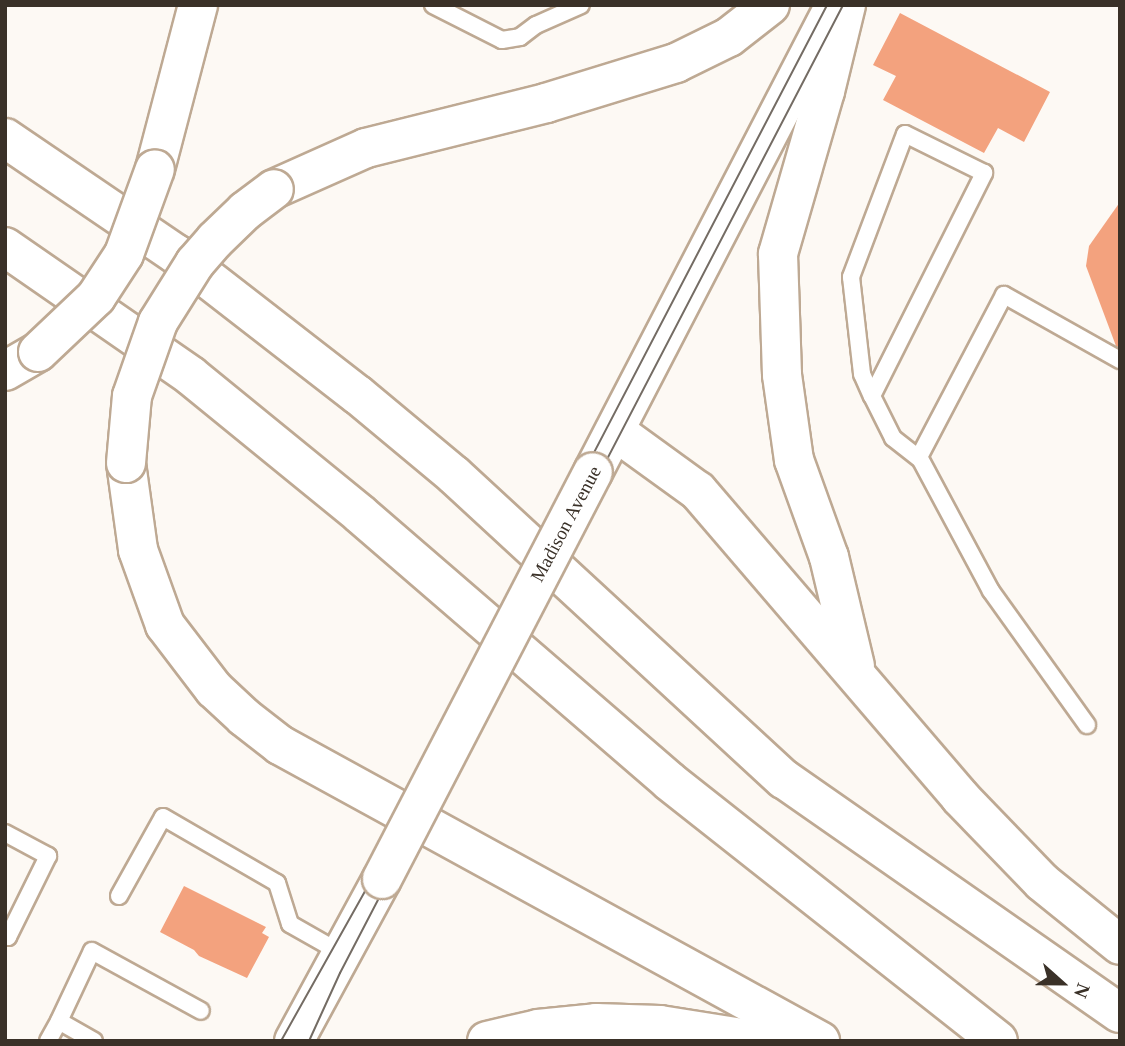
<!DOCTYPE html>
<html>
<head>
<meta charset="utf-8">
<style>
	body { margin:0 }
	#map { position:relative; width:1125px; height:1046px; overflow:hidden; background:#fdf9f4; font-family:"Times New Roman",serif }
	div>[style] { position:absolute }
	.building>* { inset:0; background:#f3a27e }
	.roads { filter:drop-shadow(2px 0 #bea993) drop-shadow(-2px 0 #bea993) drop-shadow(0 2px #bea993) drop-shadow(0 -2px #bea993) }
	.lane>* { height:16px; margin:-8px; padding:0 8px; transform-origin:8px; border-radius:8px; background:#fff }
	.secondary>* { height:38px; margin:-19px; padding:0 19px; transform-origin:19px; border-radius:19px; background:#fff }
	.highway>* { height:38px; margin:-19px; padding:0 19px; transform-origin:19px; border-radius:19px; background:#fff }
	.tram>* { height:2px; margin:-1px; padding:0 1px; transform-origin:1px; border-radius:1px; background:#746c64 }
	.bridges { filter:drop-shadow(2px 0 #bea993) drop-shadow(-2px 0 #bea993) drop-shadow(0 2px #bea993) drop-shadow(0 -2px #bea993) }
	.secondary-bridge>* { height:38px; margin:-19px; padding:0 19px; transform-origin:19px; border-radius:19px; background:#fff }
	.highway-bridge>* { height:38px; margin:-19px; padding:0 19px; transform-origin:19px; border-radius:19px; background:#fff }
	span { translate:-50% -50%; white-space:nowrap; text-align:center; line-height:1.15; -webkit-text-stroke:6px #fff; paint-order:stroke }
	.street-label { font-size:19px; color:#3a3128 }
	.frame { position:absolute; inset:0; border:7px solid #3a3128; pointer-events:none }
	.north { position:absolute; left:1027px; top:948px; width:70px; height:70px; -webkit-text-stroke:5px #fff; paint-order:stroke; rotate:111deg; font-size:19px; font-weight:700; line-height:28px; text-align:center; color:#3a3128 }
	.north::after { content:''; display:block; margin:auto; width:24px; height:32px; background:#3a3128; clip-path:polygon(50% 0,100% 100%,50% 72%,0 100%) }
</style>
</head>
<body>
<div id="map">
	<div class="building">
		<div style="clip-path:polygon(900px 13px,1050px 92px,1024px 142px,998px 128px,984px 153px,883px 100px,896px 76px,873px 65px)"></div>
		<div style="clip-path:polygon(1120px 202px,1120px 348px,1116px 346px,1086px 266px,1089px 246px)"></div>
		<div style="clip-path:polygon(184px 886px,266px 927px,262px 933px,269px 937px,247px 978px,199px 956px,194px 950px,160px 932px)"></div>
	</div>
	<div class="roads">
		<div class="lane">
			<div style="left:433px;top:5px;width:77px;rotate:26.9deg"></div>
			<div style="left:502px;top:40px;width:18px;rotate:-9deg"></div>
			<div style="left:520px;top:37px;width:20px;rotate:-37deg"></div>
			<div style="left:536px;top:25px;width:49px;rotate:-24deg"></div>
			<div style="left:872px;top:396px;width:250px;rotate:-63.3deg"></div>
			<div style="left:984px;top:173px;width:88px;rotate:-153.7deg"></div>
			<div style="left:905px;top:134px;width:153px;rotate:110.7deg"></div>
			<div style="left:851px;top:277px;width:98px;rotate:83.5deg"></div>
			<div style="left:862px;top:374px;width:24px;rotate:66deg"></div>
			<div style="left:872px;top:396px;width:47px;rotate:63.4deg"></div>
			<div style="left:893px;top:438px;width:34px;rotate:38deg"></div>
			<div style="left:1087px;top:725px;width:165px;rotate:-125.6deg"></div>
			<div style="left:991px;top:591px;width:152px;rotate:-118.2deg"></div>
			<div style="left:919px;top:457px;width:183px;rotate:-62.3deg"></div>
			<div style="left:1004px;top:295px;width:133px;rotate:29.3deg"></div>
			<div style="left:5px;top:833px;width:49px;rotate:28.1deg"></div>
			<div style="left:48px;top:856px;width:90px;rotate:116.3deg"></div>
			<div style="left:8px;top:937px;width:3px;rotate:-162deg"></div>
			<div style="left:119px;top:896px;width:90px;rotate:-60.9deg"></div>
			<div style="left:163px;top:817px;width:132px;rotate:30.1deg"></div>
			<div style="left:277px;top:883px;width:43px;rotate:72.4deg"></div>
			<div style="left:290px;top:924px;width:59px;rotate:29.6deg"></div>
			<div style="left:48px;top:1041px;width:23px;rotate:-61deg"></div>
			<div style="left:94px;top:1041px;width:40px;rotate:-150.3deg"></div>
			<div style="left:59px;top:1021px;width:77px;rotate:-64.8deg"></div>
			<div style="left:92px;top:951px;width:124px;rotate:28.8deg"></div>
		</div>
		<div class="secondary">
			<div style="left:593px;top:472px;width:526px;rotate:-62.61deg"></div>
			<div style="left:294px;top:1041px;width:184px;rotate:-61.5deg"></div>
		</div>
		<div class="highway">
			<div style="left:846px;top:5px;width:89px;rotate:103.7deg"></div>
			<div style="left:825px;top:91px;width:170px;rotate:106.1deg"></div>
			<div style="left:778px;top:254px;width:121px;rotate:88.1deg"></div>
			<div style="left:782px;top:375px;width:86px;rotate:82deg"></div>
			<div style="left:794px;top:460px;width:103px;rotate:70.2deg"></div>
			<div style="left:829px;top:557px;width:112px;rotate:76.6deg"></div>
			<div style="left:5px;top:138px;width:207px;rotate:34.2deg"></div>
			<div style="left:176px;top:254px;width:230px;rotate:37.8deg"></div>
			<div style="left:358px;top:395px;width:125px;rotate:39.8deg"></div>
			<div style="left:454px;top:475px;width:449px;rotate:42.7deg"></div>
			<div style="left:784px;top:779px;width:409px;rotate:34.9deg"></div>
			<div style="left:155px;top:169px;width:170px;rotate:-75.3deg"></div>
			<div style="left:274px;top:189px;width:101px;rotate:-24deg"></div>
			<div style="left:366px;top:148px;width:186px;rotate:-14deg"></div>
			<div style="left:546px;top:103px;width:136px;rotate:-17.1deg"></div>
			<div style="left:676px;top:63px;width:59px;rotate:-26.1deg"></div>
			<div style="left:729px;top:37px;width:52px;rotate:-38deg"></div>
			<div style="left:5px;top:247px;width:226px;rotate:34.7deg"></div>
			<div style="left:191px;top:376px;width:218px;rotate:39.2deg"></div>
			<div style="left:360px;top:514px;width:408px;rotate:40.8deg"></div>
			<div style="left:669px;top:781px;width:419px;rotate:38.3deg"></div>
			<div style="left:5px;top:371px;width:38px;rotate:-30deg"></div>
			<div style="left:615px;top:431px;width:102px;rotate:35.9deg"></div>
			<div style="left:698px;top:491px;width:403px;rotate:49.4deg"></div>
			<div style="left:960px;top:797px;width:118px;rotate:46deg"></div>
			<div style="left:1042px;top:882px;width:100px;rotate:38.9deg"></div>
			<div style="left:126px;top:463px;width:88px;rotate:82.1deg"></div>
			<div style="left:138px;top:550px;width:80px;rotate:70.2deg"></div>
			<div style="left:165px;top:625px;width:81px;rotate:52.6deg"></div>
			<div style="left:214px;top:689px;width:41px;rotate:43deg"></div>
			<div style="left:244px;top:717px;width:46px;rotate:37.9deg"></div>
			<div style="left:280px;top:745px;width:616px;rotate:28.73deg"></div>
			<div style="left:487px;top:1041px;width:52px;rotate:-13.2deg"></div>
			<div style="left:538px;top:1029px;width:58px;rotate:-5.9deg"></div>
			<div style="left:596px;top:1023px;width:64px;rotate:1.8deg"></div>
			<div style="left:660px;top:1025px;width:102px;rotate:9deg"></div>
		</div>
	</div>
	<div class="tram">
		<div style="left:281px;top:1041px;width:190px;rotate:-60.7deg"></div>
		<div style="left:374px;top:875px;width:981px;rotate:-62.49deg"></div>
		<div style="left:309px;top:1041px;width:75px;rotate:-65.5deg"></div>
		<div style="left:340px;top:973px;width:1091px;rotate:-62.54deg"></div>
	</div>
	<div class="bridges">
		<div class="secondary-bridge">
			<div style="left:382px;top:879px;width:458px;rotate:-62.6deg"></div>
		</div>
		<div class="highway-bridge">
			<div style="left:38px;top:352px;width:80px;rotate:-43.5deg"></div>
			<div style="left:96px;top:297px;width:51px;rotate:-56.9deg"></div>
			<div style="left:124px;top:254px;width:90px;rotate:-70deg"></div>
			<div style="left:126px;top:463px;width:67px;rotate:-84.9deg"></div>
			<div style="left:132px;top:396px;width:78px;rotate:-70.6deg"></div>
			<div style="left:158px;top:322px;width:70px;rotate:-57.9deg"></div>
			<div style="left:195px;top:263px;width:30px;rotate:-49deg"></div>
			<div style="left:215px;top:240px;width:42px;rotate:-44deg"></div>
			<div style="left:245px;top:211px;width:36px;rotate:-37deg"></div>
		</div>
	</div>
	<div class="street-label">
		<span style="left:566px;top:524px;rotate:-62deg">Madison Avenue</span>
	</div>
	<div class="frame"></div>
	<div class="north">N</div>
</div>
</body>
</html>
